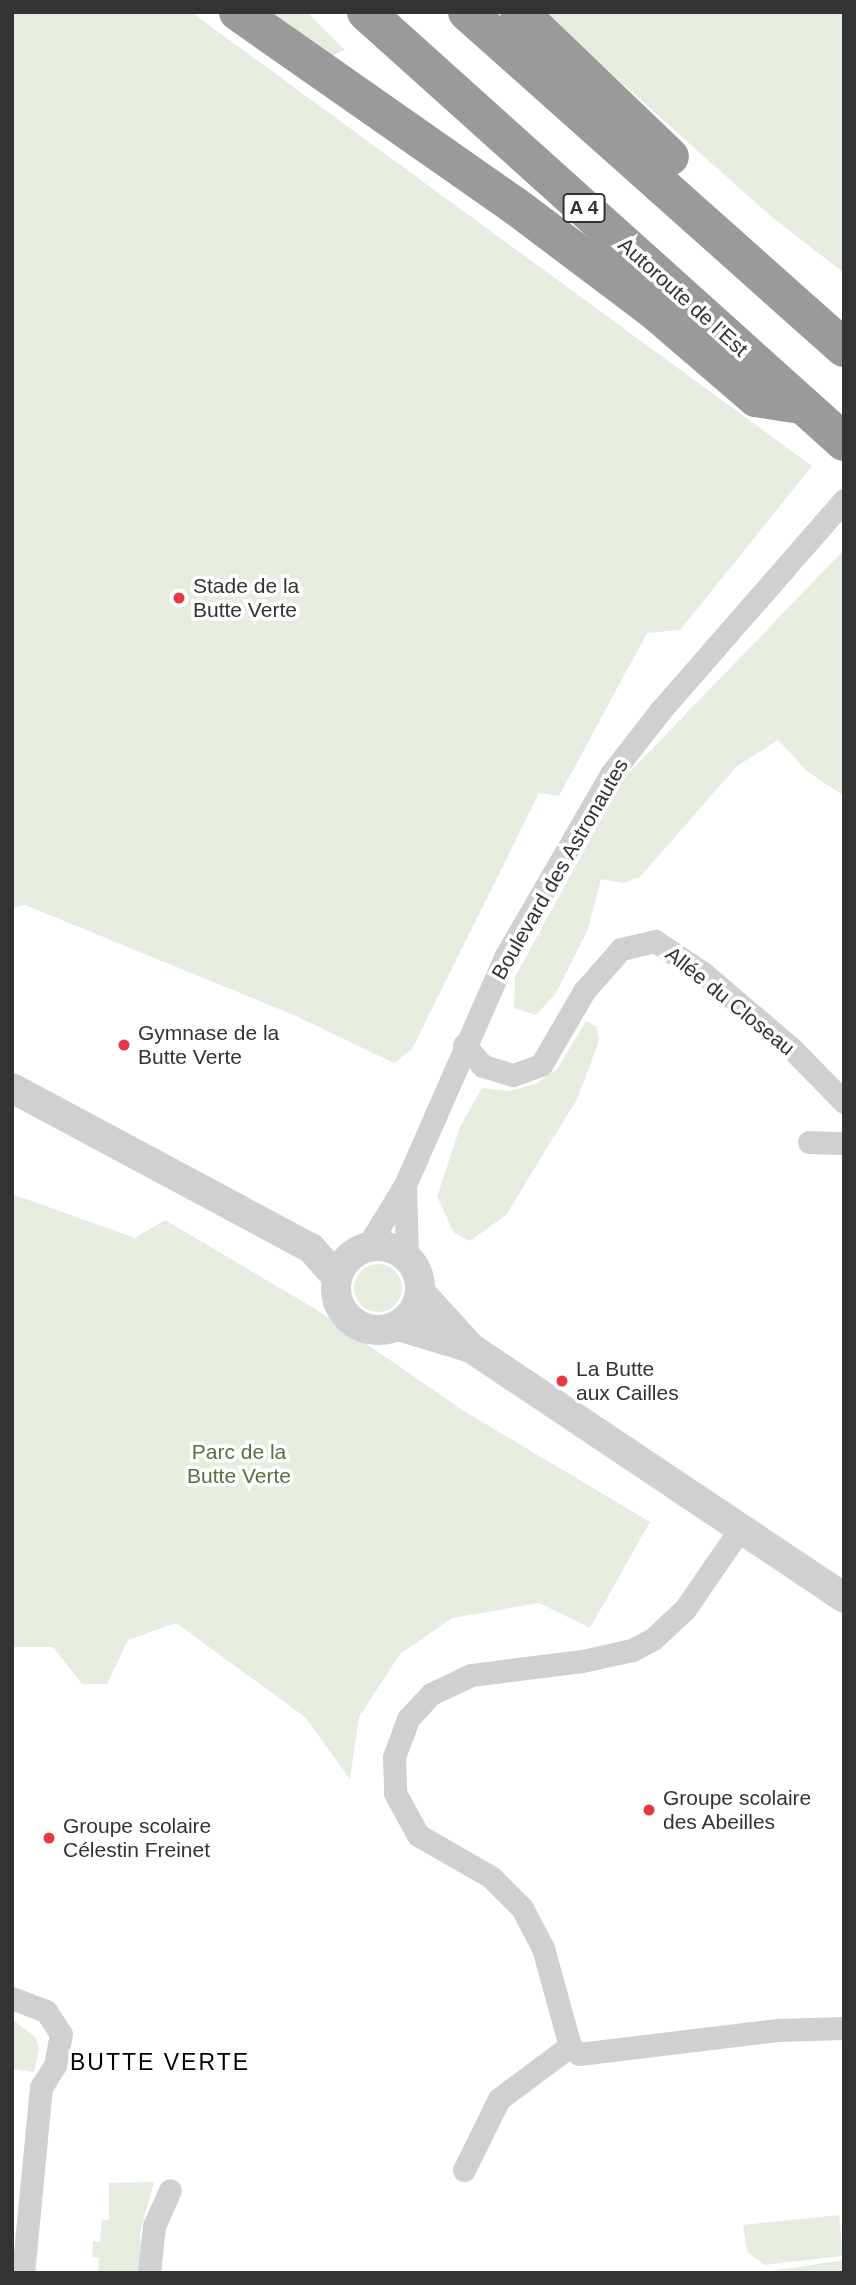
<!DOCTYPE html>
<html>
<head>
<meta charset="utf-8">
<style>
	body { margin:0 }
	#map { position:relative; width:856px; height:2285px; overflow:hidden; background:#fff; font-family:Helvetica,sans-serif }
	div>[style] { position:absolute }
	.green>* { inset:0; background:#e6ecdf }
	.round { border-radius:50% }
	.minor>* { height:23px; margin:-11.5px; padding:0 11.5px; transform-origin:11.5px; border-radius:11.5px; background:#d0d0d0 }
	.tertiary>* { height:30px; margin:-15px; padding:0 15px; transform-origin:15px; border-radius:15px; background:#d0d0d0 }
	.tertiary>.ring { margin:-15px; padding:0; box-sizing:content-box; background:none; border:30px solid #d0d0d0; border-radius:50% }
	.motorway>* { height:38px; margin:-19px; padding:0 19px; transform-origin:19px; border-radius:19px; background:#9a9a9a }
	.dots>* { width:19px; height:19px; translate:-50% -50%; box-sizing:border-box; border:4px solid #fff; border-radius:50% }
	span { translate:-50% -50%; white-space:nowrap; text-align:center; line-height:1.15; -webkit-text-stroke:7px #fff; paint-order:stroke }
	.shield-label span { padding:2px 5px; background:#fff; border:2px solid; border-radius:5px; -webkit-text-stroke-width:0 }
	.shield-label { font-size:19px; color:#333; font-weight:700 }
	.street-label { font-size:21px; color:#333 }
	.poi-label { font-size:21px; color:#333 }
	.left { translate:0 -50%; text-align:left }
	.park-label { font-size:21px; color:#56703f }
	.neighbourhood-label { font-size:23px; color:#000; letter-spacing:2px }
	.frame { position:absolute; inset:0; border:14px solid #333; pointer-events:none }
</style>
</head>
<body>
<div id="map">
	<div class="green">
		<div style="clip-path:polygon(12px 12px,191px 12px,812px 466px,680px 630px,647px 633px,559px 796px,539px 793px,412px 1049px,394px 1063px,296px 1016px,25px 905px,12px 908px)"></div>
		<div style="clip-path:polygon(258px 12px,307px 12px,345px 50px,329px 57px)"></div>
		<div style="clip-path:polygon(542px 12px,844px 12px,844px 273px,773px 218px)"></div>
		<div style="clip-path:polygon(844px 550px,844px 796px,808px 772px,778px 740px,737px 766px,640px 877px,623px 883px,601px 879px,588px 929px,556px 993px,536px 1015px,514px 1008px,515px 977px,623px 779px)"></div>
		<div style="clip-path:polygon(586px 1021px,597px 1027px,599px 1041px,577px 1099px,506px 1215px,470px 1241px,454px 1233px,437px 1197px,460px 1127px,482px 1088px,508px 1091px,536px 1084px,558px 1068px)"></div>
		<div style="clip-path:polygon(12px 1194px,135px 1238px,165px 1220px,317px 1310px,464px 1411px,650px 1522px,590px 1628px,539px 1603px,452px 1618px,400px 1654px,359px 1717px,350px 1779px,305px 1717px,176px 1623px,128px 1640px,107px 1684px,82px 1684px,53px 1647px,12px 1647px)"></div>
		<div class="round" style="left:354px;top:1264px;width:48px;height:48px"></div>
		<div style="clip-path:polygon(12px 2019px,36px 2038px,39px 2050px,34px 2072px,12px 2069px)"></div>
		<div style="clip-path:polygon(154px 2182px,140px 2233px,142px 2273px,98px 2273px,99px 2258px,92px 2257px,93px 2241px,100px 2242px,102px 2220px,109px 2220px,109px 2183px)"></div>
		<div style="clip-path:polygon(839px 2215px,843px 2256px,764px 2265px,747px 2251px,743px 2225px)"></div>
		<div style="clip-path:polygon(844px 2260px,844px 2273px,771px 2273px,771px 2271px)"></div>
	</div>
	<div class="minor">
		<div style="left:464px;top:1045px;width:28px;rotate:48deg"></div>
		<div style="left:483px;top:1066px;width:31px;rotate:17deg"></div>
		<div style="left:513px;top:1075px;width:30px;rotate:-20deg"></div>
		<div style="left:541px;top:1065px;width:86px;rotate:-59.8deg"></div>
		<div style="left:584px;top:991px;width:56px;rotate:-48.6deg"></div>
		<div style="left:621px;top:949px;width:35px;rotate:-13deg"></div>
		<div style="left:655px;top:941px;width:58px;rotate:33.7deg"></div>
		<div style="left:703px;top:973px;width:114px;rotate:40.4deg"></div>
		<div style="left:790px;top:1047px;width:77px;rotate:45.5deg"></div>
		<div style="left:809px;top:1142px;width:35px;rotate:2deg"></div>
		<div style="left:405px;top:1185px;width:72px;rotate:88.4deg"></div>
		<div style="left:367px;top:1247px;width:73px;rotate:-58.5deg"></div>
		<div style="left:405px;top:1185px;width:249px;rotate:-66.3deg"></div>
		<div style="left:505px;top:957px;width:211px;rotate:-59.9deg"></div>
		<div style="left:611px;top:774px;width:80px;rotate:-52.1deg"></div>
		<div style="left:660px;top:711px;width:280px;rotate:-48.9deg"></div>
		<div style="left:740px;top:1529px;width:97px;rotate:124.5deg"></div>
		<div style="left:685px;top:1609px;width:44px;rotate:136.8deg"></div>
		<div style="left:653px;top:1639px;width:24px;rotate:152deg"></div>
		<div style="left:632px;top:1650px;width:51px;rotate:167.6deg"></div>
		<div style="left:582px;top:1661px;width:112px;rotate:172.8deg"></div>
		<div style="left:471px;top:1675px;width:44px;rotate:154.6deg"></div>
		<div style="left:431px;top:1694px;width:34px;rotate:133deg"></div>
		<div style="left:408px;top:1719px;width:15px;rotate:110deg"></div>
		<div style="left:403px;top:1733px;width:26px;rotate:111deg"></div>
		<div style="left:394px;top:1757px;width:36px;rotate:88deg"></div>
		<div style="left:395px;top:1793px;width:48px;rotate:61.3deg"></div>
		<div style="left:418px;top:1835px;width:84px;rotate:29.9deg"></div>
		<div style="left:491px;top:1877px;width:44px;rotate:45deg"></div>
		<div style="left:522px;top:1908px;width:45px;rotate:62.3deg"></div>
		<div style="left:543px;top:1948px;width:102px;rotate:74.6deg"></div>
		<div style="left:570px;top:2046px;width:12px;rotate:42deg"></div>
		<div style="left:579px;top:2054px;width:200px;rotate:-6.9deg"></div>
		<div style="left:778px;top:2030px;width:66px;rotate:-1.7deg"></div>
		<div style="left:12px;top:1998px;width:36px;rotate:21deg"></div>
		<div style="left:46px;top:2011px;width:27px;rotate:57deg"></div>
		<div style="left:61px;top:2034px;width:32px;rotate:101deg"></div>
		<div style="left:55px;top:2065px;width:26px;rotate:122deg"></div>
		<div style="left:41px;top:2087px;width:187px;rotate:95.5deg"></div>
		<div style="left:464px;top:2170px;width:79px;rotate:-63.8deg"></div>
		<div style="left:499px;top:2099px;width:89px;rotate:-36.7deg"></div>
		<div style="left:149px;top:2273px;width:47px;rotate:-83.9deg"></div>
		<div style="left:154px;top:2226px;width:39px;rotate:-66deg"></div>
	</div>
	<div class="tertiary">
		<div style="left:12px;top:1088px;width:339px;rotate:28.2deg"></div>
		<div style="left:311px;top:1248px;width:40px;rotate:49deg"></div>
		<div class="ring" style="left:336px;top:1246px;width:54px;height:54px"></div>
		<div style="left:420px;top:1292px;width:76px;rotate:47.7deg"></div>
		<div style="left:398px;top:1326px;width:76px;rotate:16.8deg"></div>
		<div style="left:471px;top:1348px;width:449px;rotate:33.8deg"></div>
	</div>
	<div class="motorway">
		<div style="left:238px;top:12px;width:337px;rotate:35deg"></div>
		<div style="left:514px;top:205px;width:178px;rotate:37deg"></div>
		<div style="left:656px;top:312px;width:132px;rotate:40.7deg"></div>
		<div style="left:756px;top:398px;width:47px;rotate:8.7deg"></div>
		<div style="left:366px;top:12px;width:643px;rotate:41.97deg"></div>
		<div style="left:467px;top:12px;width:505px;rotate:41.71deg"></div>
		<div style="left:519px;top:12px;width:209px;rotate:43.8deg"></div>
	</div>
	<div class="dots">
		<div style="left:179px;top:598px;background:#e63946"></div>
		<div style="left:124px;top:1045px;background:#e63946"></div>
		<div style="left:562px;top:1381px;background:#e63946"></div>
		<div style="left:649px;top:1810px;background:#e63946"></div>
		<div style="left:49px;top:1838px;background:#e63946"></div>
	</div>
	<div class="shield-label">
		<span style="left:584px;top:208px">A 4</span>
	</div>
	<div class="street-label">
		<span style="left:683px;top:297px;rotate:42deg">Autoroute de l’Est</span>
		<span style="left:560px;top:869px;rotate:-60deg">Boulevard des Astronautes</span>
		<span style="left:730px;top:1001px;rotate:39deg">Allée du Closeau</span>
	</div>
	<div class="poi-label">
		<span class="left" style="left:193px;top:598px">Stade de la<br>Butte Verte</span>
		<span class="left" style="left:138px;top:1045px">Gymnase de la<br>Butte Verte</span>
		<span class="left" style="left:576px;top:1381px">La Butte<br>aux Cailles</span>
		<span class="left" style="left:663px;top:1810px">Groupe scolaire<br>des Abeilles</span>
		<span class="left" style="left:63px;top:1838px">Groupe scolaire<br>Célestin Freinet</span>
	</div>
	<div class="park-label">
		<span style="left:239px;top:1464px">Parc de la<br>Butte Verte</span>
	</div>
	<div class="neighbourhood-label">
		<span style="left:160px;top:2062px">BUTTE VERTE</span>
	</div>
	<div class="frame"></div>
</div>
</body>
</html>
